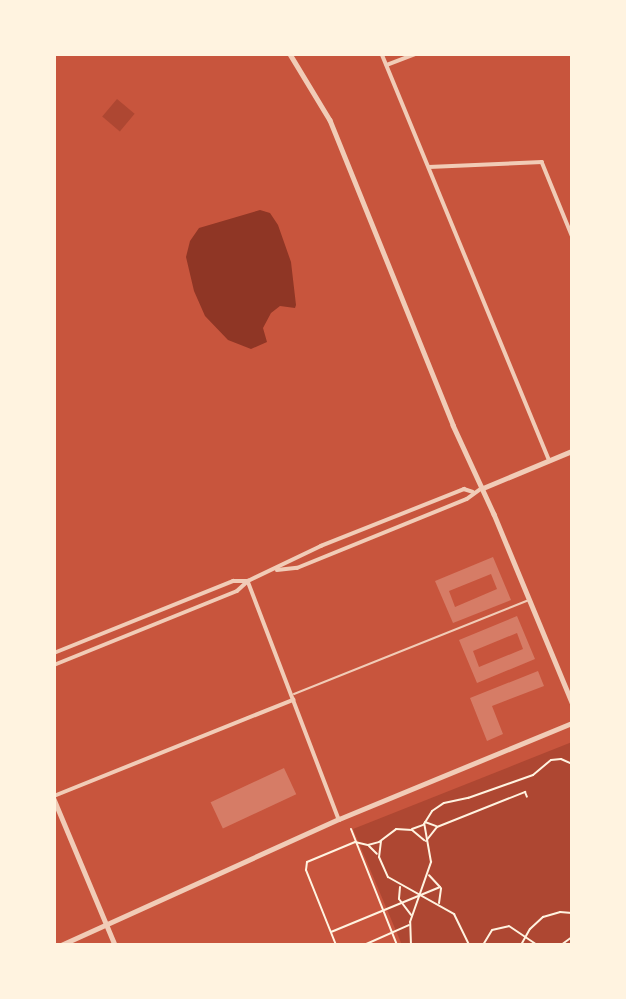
<!DOCTYPE html>
<html>
<head>
<meta charset="utf-8">
<style>
	body { margin:0 }
	#map { position:relative; width:626px; height:999px; overflow:hidden; background:#c8553d; font-family:Spectral,serif }
	div>[style] { position:absolute }
	.green>* { inset:0; background:#ae4732; transform-origin:0 0 }
	.water>* { inset:0; background:#8f3625 }
	.building>* { inset:0; background:#d67c66; transform-origin:0 0 }
	.path>* { height:2px; margin:-1px; padding:0 1px; transform-origin:1px; border-radius:1px; background:#fff3e0 }
	.service>* { height:2px; margin:-1px; padding:0 1px; transform-origin:1px; border-radius:1px; background:#f1ccb7 }
	.minor>* { height:3.5px; margin:-1.75px; padding:0 1.75px; transform-origin:1.75px; border-radius:1.75px; background:#f1ccb7 }
	.tertiary>* { height:4.5px; margin:-2.25px; padding:0 2.25px; transform-origin:2.25px; border-radius:2.25px; background:#f1ccb7 }
	span { translate:-50% -50%; white-space:nowrap; text-align:center; line-height:1.15; -webkit-text-stroke:5px #fff3e0; paint-order:stroke }
	.frame { position:absolute; inset:0; border:56px solid #fff3e0; pointer-events:none }
</style>
</head>
<body>
<div id="map">
	<div class="green">
		<div style="left:117px;top:99px;width:23px;height:23px;rotate:40deg"></div>
		<div style="clip-path:polygon(572px 742px,572px 945px,402px 945px,353px 829px)"></div>
	</div>
	<div class="water">
		<div style="clip-path:polygon(260px 210px,270px 213px,278px 225px,291px 262px,296px 305px,295px 308px,280px 306px,271px 313px,263px 328px,267px 342px,251px 349px,228px 340px,205px 316px,194px 291px,186px 257px,190px 241px,199px 228px)"></div>
	</div>
	<div class="building">
		<div style="clip-path:polygon(evenodd,493px 557px,511px 600px,453px 623px,435px 581px,493px 557px,491px 574px,497px 589px,455px 607px,449px 591px,491px 574px)"></div>
		<div style="clip-path:polygon(evenodd,517px 616px,535px 659px,477px 683px,459px 640px,517px 616px,517px 633px,523px 649px,479px 667px,473px 651px,517px 633px)"></div>
		<div style="clip-path:polygon(538px 671px,544px 686px,492px 706px,503px 734px,487px 741px,470px 698px)"></div>
		<div style="left:284px;top:768px;width:29px;height:81px;rotate:65deg"></div>
	</div>
	<div class="path">
		<div style="left:425px;top:822px;width:12px;rotate:20deg"></div>
		<div style="left:351px;top:829px;width:125px;rotate:68.4deg"></div>
		<div style="left:412px;top:829px;width:12px;rotate:-20deg"></div>
		<div style="left:381px;top:841px;width:16px;rotate:97deg"></div>
		<div style="left:379px;top:857px;width:22px;rotate:66deg"></div>
		<div style="left:388px;top:877px;width:76px;rotate:29.3deg"></div>
		<div style="left:454px;top:914px;width:34px;rotate:64deg"></div>
		<div style="left:426px;top:841px;width:18px;rotate:-52deg"></div>
		<div style="left:437px;top:827px;width:95px;rotate:-21.7deg"></div>
		<div style="left:525px;top:792px;width:5px;rotate:68deg"></div>
		<div style="left:369px;top:846px;width:11px;rotate:45deg"></div>
		<div style="left:400px;top:887px;width:12px;rotate:95deg"></div>
		<div style="left:399px;top:899px;width:20px;rotate:53deg"></div>
		<div style="left:439px;top:903px;width:15px;rotate:-82deg"></div>
		<div style="left:331px;top:932px;width:118px;rotate:-22.4deg"></div>
		<div style="left:440px;top:887px;width:16px;rotate:-133deg"></div>
		<div style="left:336px;top:945px;width:81px;rotate:-111.8deg"></div>
		<div style="left:306px;top:870px;width:8px;rotate:-83deg"></div>
		<div style="left:307px;top:862px;width:52px;rotate:-22.6deg"></div>
		<div style="left:355px;top:842px;width:13px;rotate:13deg"></div>
		<div style="left:368px;top:845px;width:11px;rotate:-15deg"></div>
		<div style="left:379px;top:842px;width:21px;rotate:-37deg"></div>
		<div style="left:396px;top:829px;width:16px;rotate:4deg"></div>
		<div style="left:412px;top:830px;width:16px;rotate:40deg"></div>
		<div style="left:364px;top:945px;width:49px;rotate:-24deg"></div>
		<div style="left:411px;top:945px;width:23px;rotate:-92deg"></div>
		<div style="left:410px;top:922px;width:64px;rotate:-70.7deg"></div>
		<div style="left:431px;top:862px;width:39px;rotate:-100deg"></div>
		<div style="left:424px;top:824px;width:15px;rotate:-58deg"></div>
		<div style="left:432px;top:811px;width:14px;rotate:-34deg"></div>
		<div style="left:444px;top:803px;width:25px;rotate:-12deg"></div>
		<div style="left:468px;top:798px;width:69px;rotate:-19.5deg"></div>
		<div style="left:533px;top:775px;width:23px;rotate:-40deg"></div>
		<div style="left:551px;top:760px;width:10px;rotate:-6deg"></div>
		<div style="left:561px;top:759px;width:12px;rotate:24deg"></div>
		<div style="left:483px;top:945px;width:17px;rotate:-59deg"></div>
		<div style="left:492px;top:930px;width:17px;rotate:-13deg"></div>
		<div style="left:509px;top:926px;width:34px;rotate:34deg"></div>
		<div style="left:521px;top:945px;width:18px;rotate:-61deg"></div>
		<div style="left:530px;top:929px;width:18px;rotate:-43deg"></div>
		<div style="left:543px;top:917px;width:18px;rotate:-16deg"></div>
		<div style="left:560px;top:912px;width:12px;rotate:5deg"></div>
		<div style="left:561px;top:945px;width:14px;rotate:-36deg"></div>
	</div>
	<div class="service">
		<div style="left:294px;top:694px;width:253px;rotate:-21.8deg"></div>
	</div>
	<div class="minor">
		<div style="left:382px;top:54px;width:439px;rotate:67.6deg"></div>
		<div style="left:387px;top:65px;width:31px;rotate:-21deg"></div>
		<div style="left:429px;top:167px;width:113px;rotate:-2.5deg"></div>
		<div style="left:542px;top:162px;width:79px;rotate:67.7deg"></div>
		<div style="left:277px;top:570px;width:20px;rotate:-6deg"></div>
		<div style="left:297px;top:568px;width:183px;rotate:-22.1deg"></div>
		<div style="left:467px;top:499px;width:19px;rotate:-36deg"></div>
		<div style="left:248px;top:581px;width:255px;rotate:69.1deg"></div>
		<div style="left:54px;top:653px;width:193px;rotate:-21.9deg"></div>
		<div style="left:233px;top:581px;width:15px"></div>
		<div style="left:54px;top:665px;width:197px;rotate:-22deg"></div>
		<div style="left:237px;top:591px;width:15px;rotate:-42deg"></div>
		<div style="left:248px;top:581px;width:81px;rotate:-25.6deg"></div>
		<div style="left:321px;top:546px;width:154px;rotate:-21.7deg"></div>
		<div style="left:464px;top:489px;width:9px;rotate:18deg"></div>
		<div style="left:54px;top:796px;width:258px;rotate:-21.9deg"></div>
	</div>
	<div class="tertiary">
		<div style="left:290px;top:54px;width:77px;rotate:58.8deg"></div>
		<div style="left:330px;top:120px;width:329px;rotate:68deg"></div>
		<div style="left:453px;top:425px;width:98px;rotate:65.3deg"></div>
		<div style="left:494px;top:514px;width:204px;rotate:67.5deg"></div>
		<div style="left:483px;top:488px;width:96px;rotate:-22.6deg"></div>
		<div style="left:54px;top:799px;width:158px;rotate:67.3deg"></div>
		<div style="left:61px;top:945px;width:305px;rotate:-24.4deg"></div>
		<div style="left:339px;top:819px;width:252px;rotate:-22.4deg"></div>
	</div>
	<div class="frame"></div>
</div>
</body>
</html>
